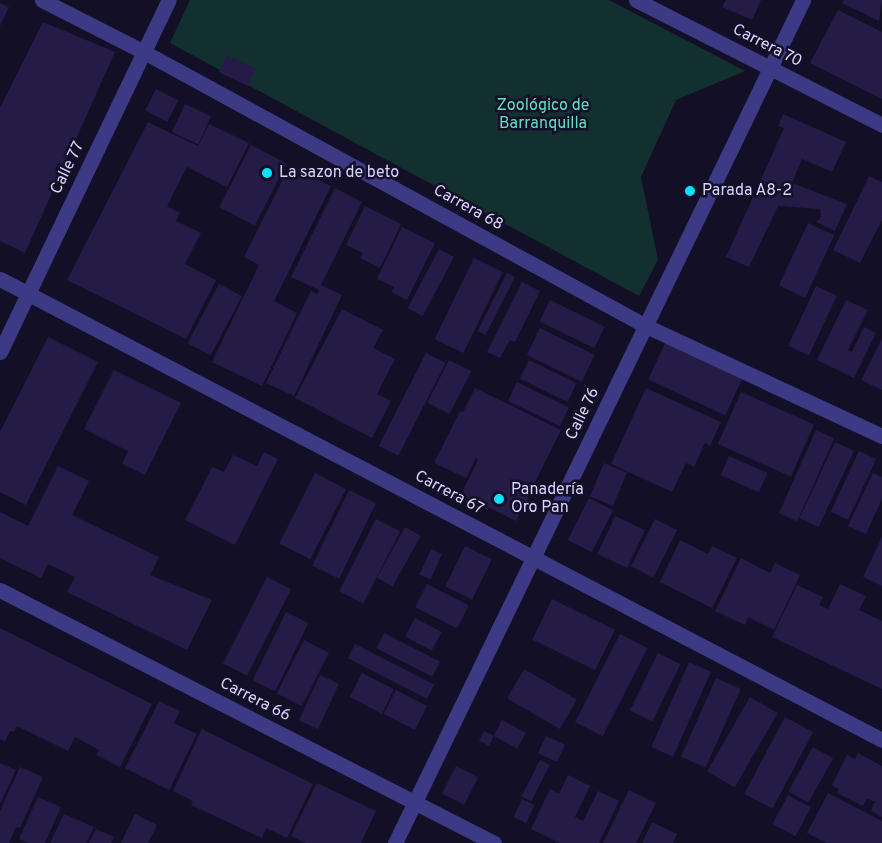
<!DOCTYPE html>
<html>
<head>
<meta charset="utf-8">
<style>
	body { margin:0 }
	#map { position:relative; width:882px; height:843px; overflow:hidden; background:#130f26; font-family:Overpass,sans-serif }
	div>[style] { position:absolute }
	.green>* { inset:0; background:#12302f }
	.building>* { inset:0; background:#241b47; transform-origin:0 0 }
	.minor>* { height:15px; margin:-7.5px; padding:0 7.5px; transform-origin:7.5px; border-radius:7.5px; background:#3d3a85 }
	.tertiary>* { height:15px; margin:-7.5px; padding:0 7.5px; transform-origin:7.5px; border-radius:7.5px; background:#3d3a85 }
	.dots>* { width:16px; height:16px; translate:-50% -50%; box-sizing:border-box; border:3px solid #130f26; border-radius:50% }
	span { translate:-50% -50%; white-space:nowrap; text-align:center; line-height:1.15; -webkit-text-stroke:5px #130f26; paint-order:stroke }
	.street-label { font-size:16px; color:#d9d4ff }
	.park-label { font-size:16px; color:#5fe0c0 }
	.poi-label { font-size:16px; color:#d9d4ff }
	.left { translate:0 -50%; text-align:left }
</style>
</head>
<body>
<div id="map">
	<div class="green">
		<div style="clip-path:polygon(190px 0,609px 0,745px 71px,676px 100px,641px 177px,658px 260px,639px 296px,170px 43px)"></div>
	</div>
	<div class="building">
		<div style="clip-path:polygon(726px 0,761px 0,752px 20px,722px 7px)"></div>
		<div style="clip-path:polygon(844px 0,882px 0,879px 21px,842px 3px)"></div>
		<div style="clip-path:polygon(0 3px,9px 7px,0 26px)"></div>
		<div style="clip-path:polygon(838px 10px,882px 32px,882px 99px,810px 63px)"></div>
		<div style="clip-path:polygon(43px 22px,115px 52px,25px 253px,0 241px,0 108px)"></div>
		<div style="left:227px;top:55px;width:32px;height:19px;rotate:26deg"></div>
		<div style="left:156px;top:89px;width:25px;height:24px;rotate:27deg"></div>
		<div style="left:185px;top:104px;width:29px;height:31px;rotate:25deg"></div>
		<div style="clip-path:polygon(783px 114px,846px 142px,832px 172px,802px 159px,792px 183px,847px 204px,835px 231px,816px 222px,821px 217px,820px 209px,778px 206px,749px 267px,726px 257px,784px 128px,778px 126px)"></div>
		<div style="clip-path:polygon(148px 122px,198px 146px,209px 124px,249px 143px,227px 187px,187px 167px,167px 206px,180px 213px,176px 221px,201px 233px,185px 264px,216px 280px,186px 339px,67px 280px)"></div>
		<div style="left:251px;top:145px;width:40px;height:70px;rotate:27deg"></div>
		<div style="clip-path:polygon(290px 165px,331px 186px,274px 301px,297px 313px,262px 386px,212px 362px,259px 265px,244px 257px)"></div>
		<div style="clip-path:polygon(869px 176px,882px 182px,882px 220px,860px 263px,833px 250px)"></div>
		<div style="clip-path:polygon(335px 188px,362px 202px,321px 285px,342px 295px,294px 396px,266px 383px,311px 291px,317px 294px,319px 290px,291px 277px)"></div>
		<div style="clip-path:polygon(365px 206px,401px 224px,380px 268px,360px 258px,363px 253px,346px 245px)"></div>
		<div style="left:808px;top:223px;width:29px;height:69px;rotate:25deg"></div>
		<div style="clip-path:polygon(402px 227px,435px 243px,407px 300px,391px 292px,394px 287px,377px 279px)"></div>
		<div style="left:439px;top:249px;width:17px;height:67px;rotate:28deg"></div>
		<div style="left:474px;top:258px;width:32px;height:90px;rotate:26deg"></div>
		<div style="left:507px;top:273px;width:9px;height:65px;rotate:27deg"></div>
		<div style="clip-path:polygon(522px 282px,540px 291px,515px 342px,510px 340px,500px 358px,487px 352px)"></div>
		<div style="left:219px;top:284px;width:26px;height:67px;rotate:28deg"></div>
		<div style="left:816px;top:286px;width:23px;height:66px;rotate:25deg"></div>
		<div style="left:550px;top:300px;width:61px;height:24px;rotate:26deg"></div>
		<div style="clip-path:polygon(846px 300px,868px 310px,848px 350px,852px 352px,864px 327px,876px 333px,854px 378px,817px 360px)"></div>
		<div style="clip-path:polygon(342px 309px,383px 330px,373px 348px,395px 359px,377px 394px,391px 401px,372px 438px,295px 398px)"></div>
		<div style="left:540px;top:328px;width:61px;height:30px;rotate:26deg"></div>
		<div style="clip-path:polygon(48px 337px,98px 362px,26px 505px,0 492px,0 432px)"></div>
		<div style="left:668px;top:337px;width:85px;height:47px;rotate:25deg"></div>
		<div style="clip-path:polygon(882px 339px,882px 390px,861px 380px)"></div>
		<div style="left:426px;top:353px;width:22px;height:104px;rotate:27deg"></div>
		<div style="left:449px;top:360px;width:25px;height:48px;rotate:27deg"></div>
		<div style="left:529px;top:360px;width:53px;height:21px;rotate:26deg"></div>
		<div style="clip-path:polygon(114px 370px,181px 403px,145px 475px,122px 464px,128px 451px,84px 429px)"></div>
		<div style="left:517px;top:382px;width:58px;height:21px;rotate:26deg"></div>
		<div style="clip-path:polygon(475px 388px,561px 430px,516px 521px,461px 494px,478px 460px,476px 458px,466px 478px,434px 463px,460px 411px,463px 412px)"></div>
		<div style="clip-path:polygon(646px 388px,721px 422px,710px 446px,705px 443px,694px 467px,686px 463px,672px 492px,611px 464px)"></div>
		<div style="left:741px;top:392px;width:80px;height:57px;rotate:24deg"></div>
		<div style="left:816px;top:430px;width:20px;height:91px;rotate:24deg"></div>
		<div style="left:835px;top:442px;width:21px;height:84px;rotate:25deg"></div>
		<div style="left:859px;top:451px;width:19px;height:67px;rotate:25deg"></div>
		<div style="clip-path:polygon(264px 452px,278px 459px,235px 545px,185px 520px,212px 467px,224px 472px,233px 455px,257px 466px)"></div>
		<div style="left:729px;top:456px;width:42px;height:21px;rotate:24deg"></div>
		<div style="left:604px;top:463px;width:25px;height:36px;rotate:23deg"></div>
		<div style="clip-path:polygon(58px 466px,89px 481px,72px 515px,159px 557px,150px 575px,212px 600px,187px 650px,67px 592px,75px 577px,48px 564px,41px 578px,0 558px,0 512px,28px 526px)"></div>
		<div style="left:315px;top:473px;width:35px;height:79px;rotate:27deg"></div>
		<div style="clip-path:polygon(873px 473px,882px 477px,882px 499px,866px 534px,848px 526px)"></div>
		<div style="left:349px;top:490px;width:30px;height:84px;rotate:26deg"></div>
		<div style="left:589px;top:498px;width:27px;height:47px;rotate:27deg"></div>
		<div style="left:615px;top:516px;width:33px;height:42px;rotate:25deg"></div>
		<div style="left:376px;top:519px;width:27px;height:81px;rotate:27deg"></div>
		<div style="left:655px;top:519px;width:25px;height:53px;rotate:27deg"></div>
		<div style="left:405px;top:527px;width:18px;height:58px;rotate:29deg"></div>
		<div style="clip-path:polygon(882px 537px,882px 586px,863px 577px)"></div>
		<div style="clip-path:polygon(680px 540px,708px 554px,712px 546px,737px 558px,712px 608px,660px 582px)"></div>
		<div style="left:465px;top:546px;width:30px;height:45px;rotate:26deg"></div>
		<div style="left:431px;top:549px;width:12px;height:28px;rotate:24deg"></div>
		<div style="clip-path:polygon(741px 558px,770px 573px,775px 563px,800px 575px,774px 630px,748px 617px,745px 625px,715px 611px)"></div>
		<div style="left:267px;top:577px;width:27px;height:97px;rotate:27deg"></div>
		<div style="left:427px;top:584px;width:47px;height:26px;rotate:27deg"></div>
		<div style="clip-path:polygon(840px 584px,866px 596px,859px 610px,882px 621px,882px 689px,772px 637px,797px 585px,823px 597px,819px 605px,828px 609px)"></div>
		<div style="left:552px;top:599px;width:70px;height:45px;rotate:26deg"></div>
		<div style="left:286px;top:612px;width:25px;height:76px;rotate:26deg"></div>
		<div style="left:415px;top:618px;width:30px;height:21px;rotate:28deg"></div>
		<div style="clip-path:polygon(0 628px,152px 704px,120px 767px,96px 755px,99px 750px,75px 737px,68px 751px,17px 726px,14px 732px,10px 731px,5px 742px,0 739px)"></div>
		<div style="left:384px;top:633px;width:63px;height:17px;rotate:27deg"></div>
		<div style="left:620px;top:634px;width:31px;height:99px;rotate:27deg"></div>
		<div style="left:304px;top:640px;width:28px;height:60px;rotate:27deg"></div>
		<div style="left:355px;top:644px;width:89px;height:16px;rotate:27deg"></div>
		<div style="left:658px;top:653px;width:25px;height:64px;rotate:26deg"></div>
		<div style="left:689px;top:662px;width:24px;height:93px;rotate:24deg"></div>
		<div style="left:524px;top:669px;width:61px;height:34px;rotate:30deg"></div>
		<div style="left:362px;top:673px;width:36px;height:27px;rotate:27deg"></div>
		<div style="left:320px;top:675px;width:21px;height:50px;rotate:25deg"></div>
		<div style="left:716px;top:678px;width:27px;height:86px;rotate:24deg"></div>
		<div style="left:396px;top:690px;width:35px;height:27px;rotate:27deg"></div>
		<div style="left:750px;top:697px;width:32px;height:86px;rotate:30deg"></div>
		<div style="clip-path:polygon(159px 701px,180px 711px,174px 723px,197px 734px,169px 790px,125px 768px)"></div>
		<div style="left:785px;top:717px;width:32px;height:87px;rotate:28deg"></div>
		<div style="left:502px;top:720px;width:27px;height:18px;rotate:28deg"></div>
		<div style="clip-path:polygon(202px 729px,313px 784px,287px 838px,266px 828px,262px 838px,191px 805px,193px 801px,173px 791px)"></div>
		<div style="left:484px;top:731px;width:11px;height:11px;rotate:27deg"></div>
		<div style="left:546px;top:736px;width:21px;height:19px;rotate:25deg"></div>
		<div style="left:813px;top:747px;width:23px;height:51px;rotate:29deg"></div>
		<div style="clip-path:polygon(858px 753px,882px 766px,882px 817px,871px 811px,875px 802px,867px 798px,863px 806px,837px 793px,839px 789px,832px 785px,847px 755px,855px 759px)"></div>
		<div style="left:540px;top:760px;width:11px;height:41px;rotate:27deg"></div>
		<div style="clip-path:polygon(0 763px,16px 770px,0 804px)"></div>
		<div style="left:456px;top:766px;width:25px;height:31px;rotate:27deg"></div>
		<div style="clip-path:polygon(20px 767px,43px 777px,20px 828px,16px 827px,9px 843px,0 843px,0 811px)"></div>
		<div style="clip-path:polygon(568px 775px,590px 786px,575px 817px,583px 821px,598px 791px,619px 801px,599px 843px,560px 843px,531px 829px,550px 789px,559px 794px)"></div>
		<div style="clip-path:polygon(317px 783px,376px 811px,361px 843px,305px 843px,291px 836px)"></div>
		<div style="clip-path:polygon(629px 790px,656px 803px,636px 843px,603px 843px)"></div>
		<div style="clip-path:polygon(828px 793px,882px 821px,882px 843px,827px 843px,807px 833px)"></div>
		<div style="left:788px;top:795px;width:26px;height:33px;rotate:28deg"></div>
		<div style="clip-path:polygon(38px 797px,61px 807px,45px 843px,28px 843px,19px 839px)"></div>
		<div style="left:522px;top:799px;width:14px;height:20px;rotate:25deg"></div>
		<div style="clip-path:polygon(64px 814px,94px 827px,86px 843px,50px 843px)"></div>
		<div style="clip-path:polygon(135px 814px,157px 825px,148px 843px,121px 843px)"></div>
		<div style="clip-path:polygon(652px 822px,677px 834px,673px 843px,642px 843px)"></div>
		<div style="clip-path:polygon(96px 829px,114px 837px,111px 843px,89px 843px)"></div>
	</div>
	<div class="minor">
		<div style="left:42px;top:0;width:114px;rotate:27deg"></div>
		<div style="left:144px;top:52px;width:572px;rotate:28.63deg"></div>
		<div style="left:646px;top:326px;width:260px;rotate:25deg"></div>
		<div style="left:636px;top:0;width:276px;rotate:26.9deg"></div>
		<div style="left:0;top:279px;width:995px;rotate:27.59deg"></div>
		<div style="left:0;top:352px;width:390px;rotate:-64.4deg"></div>
		<div style="left:0;top:590px;width:555px;rotate:27.12deg"></div>
	</div>
	<div class="tertiary">
		<div style="left:395px;top:843px;width:937px;rotate:-64.17deg"></div>
	</div>
	<div class="dots">
		<div style="left:267px;top:173px;background:#00e5ff"></div>
		<div style="left:690px;top:191px;background:#00e5ff"></div>
		<div style="left:499px;top:499px;background:#00e5ff"></div>
	</div>
	<div class="street-label">
		<span style="left:767px;top:46px;rotate:27deg">Carrera 70</span>
		<span style="left:68px;top:168px;rotate:-64deg">Calle 77</span>
		<span style="left:468px;top:208px;rotate:29deg">Carrera 68</span>
		<span style="left:583px;top:414px;rotate:-64deg">Calle 76</span>
		<span style="left:449px;top:493px;rotate:28deg">Carrera 67</span>
		<span style="left:255px;top:700px;rotate:27deg">Carrera 66</span>
	</div>
	<div class="park-label">
		<span style="left:543px;top:115px">Zoológico de<br>Barranquilla</span>
	</div>
	<div class="poi-label">
		<span class="left" style="left:279px;top:173px">La sazon de beto</span>
		<span class="left" style="left:702px;top:191px">Parada A8-2</span>
		<span class="left" style="left:511px;top:499px">Panadería<br>Oro Pan</span>
	</div>
</div>
</body>
</html>
